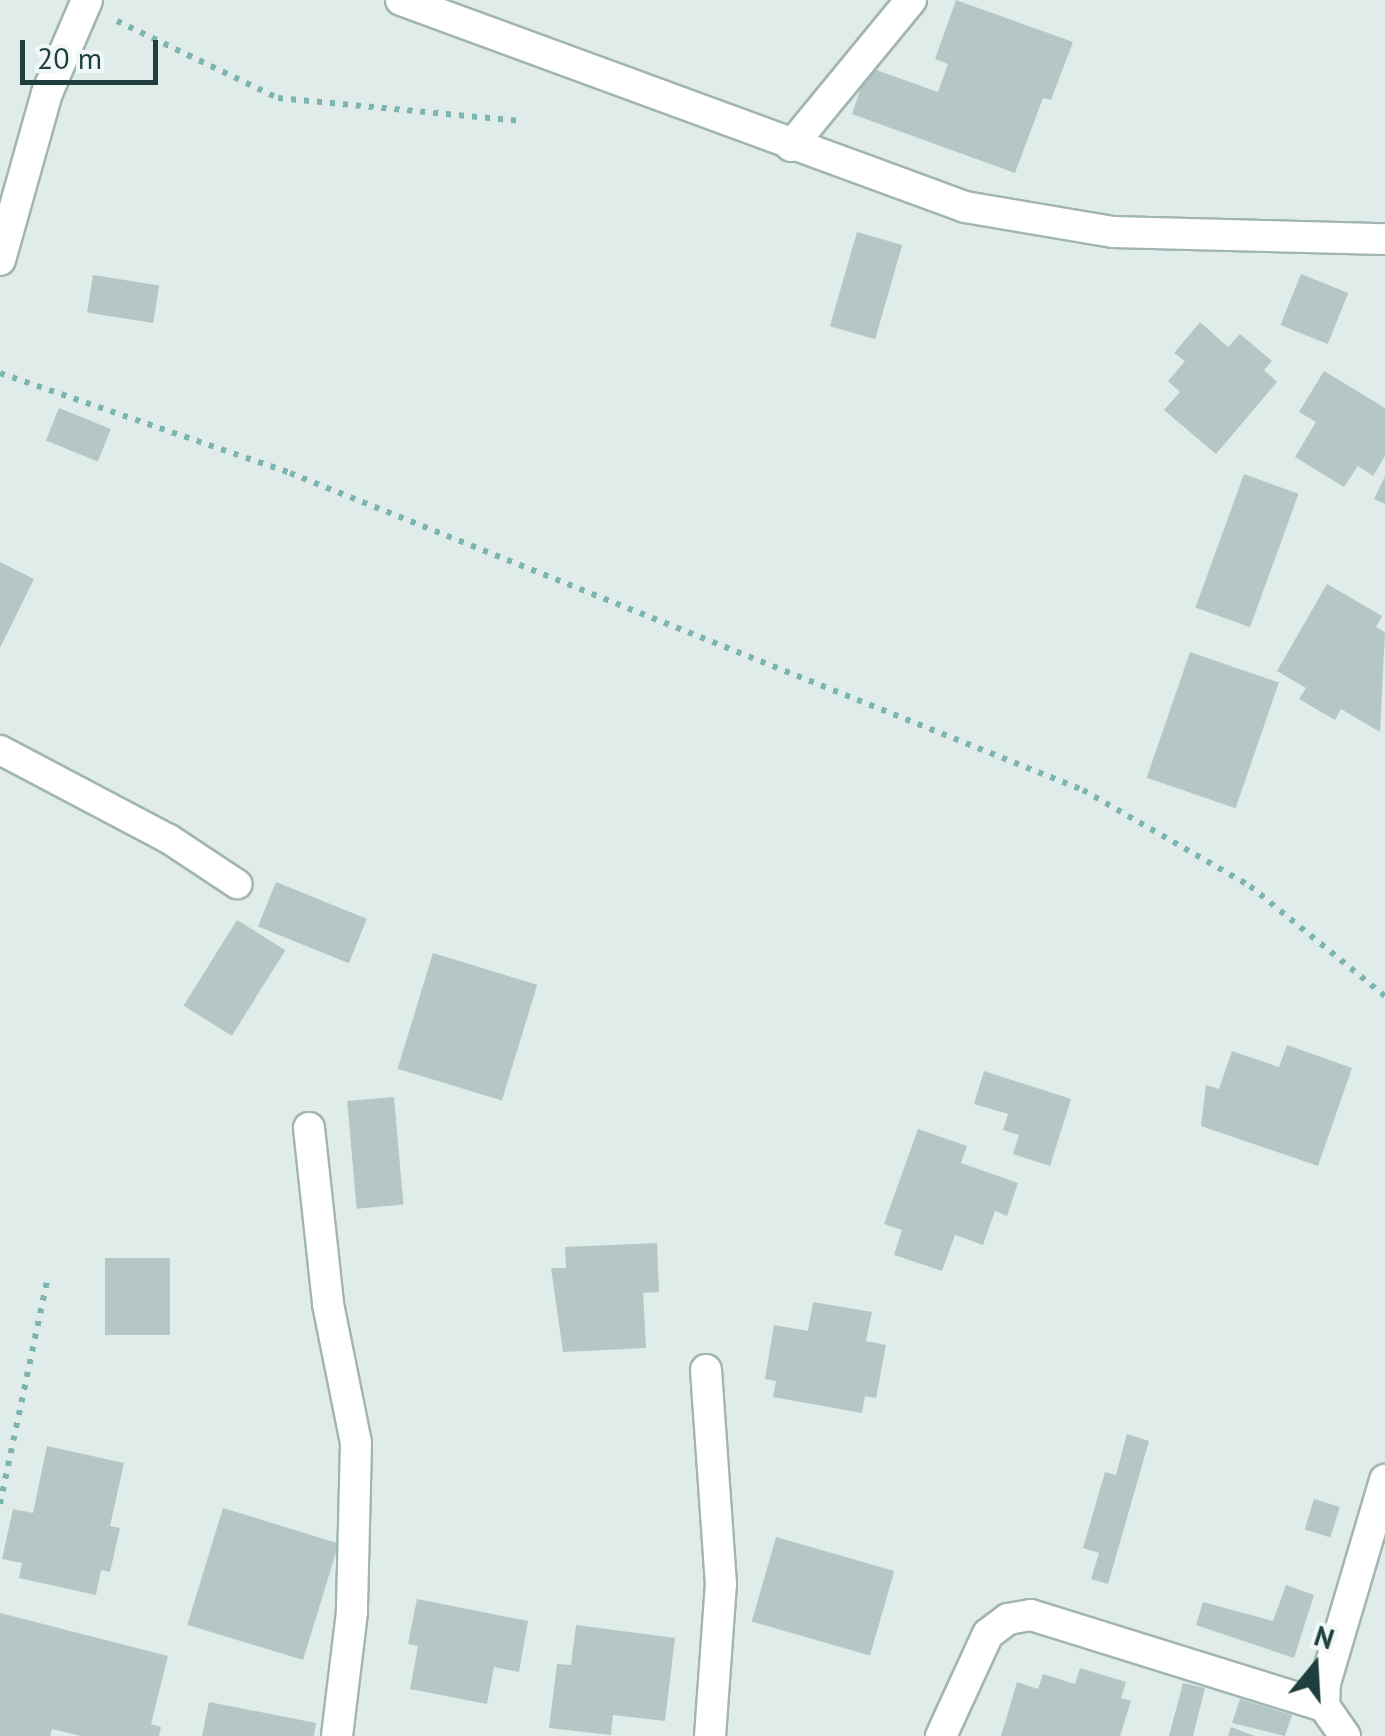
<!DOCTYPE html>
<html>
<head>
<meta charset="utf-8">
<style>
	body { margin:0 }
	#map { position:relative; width:1385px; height:1736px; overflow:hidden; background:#dfecea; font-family:"PT Sans",sans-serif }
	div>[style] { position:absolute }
	.building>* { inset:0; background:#b4c7c4; transform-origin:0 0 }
	.path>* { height:6px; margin-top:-3px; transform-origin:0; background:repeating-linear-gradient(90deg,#7cb4b1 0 5px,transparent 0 13px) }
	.roads { filter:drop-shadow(2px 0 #a1b5b3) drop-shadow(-2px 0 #a1b5b3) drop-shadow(0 2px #a1b5b3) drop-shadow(0 -2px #a1b5b3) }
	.service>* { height:28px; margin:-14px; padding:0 14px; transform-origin:14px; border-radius:14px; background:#fff }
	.minor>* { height:30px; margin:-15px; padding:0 15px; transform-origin:15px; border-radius:15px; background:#fff }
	span { translate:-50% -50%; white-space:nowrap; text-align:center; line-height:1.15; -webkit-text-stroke:8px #f0f9f7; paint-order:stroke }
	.north { position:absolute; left:1265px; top:1616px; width:100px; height:100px; -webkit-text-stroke:8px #f0f9f7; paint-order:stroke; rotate:18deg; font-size:28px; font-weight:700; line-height:40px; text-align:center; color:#1e3f3e }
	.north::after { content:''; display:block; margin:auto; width:35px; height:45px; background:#1e3f3e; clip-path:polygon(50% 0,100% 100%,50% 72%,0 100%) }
	.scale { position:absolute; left:20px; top:40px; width:138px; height:45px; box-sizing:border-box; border:5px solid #1e3f3e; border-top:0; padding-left:12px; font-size:30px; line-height:35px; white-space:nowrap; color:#1e3f3e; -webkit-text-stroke:8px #f0f9f7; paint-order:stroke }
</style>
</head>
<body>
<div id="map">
	<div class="building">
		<div style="clip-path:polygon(956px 0,1073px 42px,1051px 100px,1043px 98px,1015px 173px,852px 114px,868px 67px,938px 92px,948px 64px,935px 59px)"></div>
		<div style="left:857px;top:232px;width:47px;height:98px;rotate:16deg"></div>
		<div style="left:1301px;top:274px;width:51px;height:55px;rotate:22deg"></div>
		<div style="left:93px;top:275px;width:67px;height:38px;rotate:9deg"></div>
		<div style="clip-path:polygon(1200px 322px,1228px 347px,1240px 334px,1272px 361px,1264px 370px,1277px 382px,1216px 454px,1164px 410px,1180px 392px,1168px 381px,1185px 361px,1174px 353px)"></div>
		<div style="clip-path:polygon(1324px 371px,1385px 408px,1385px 456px,1373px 476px,1358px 466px,1344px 487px,1295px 457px,1316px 422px,1299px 412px)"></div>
		<div style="left:59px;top:408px;width:56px;height:35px;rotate:22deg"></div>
		<div style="left:1244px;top:474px;width:58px;height:142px;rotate:20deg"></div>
		<div style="clip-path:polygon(1385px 476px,1385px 504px,1374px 499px)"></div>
		<div style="clip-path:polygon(0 562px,34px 579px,0 648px)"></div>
		<div style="clip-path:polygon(1327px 584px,1382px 616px,1376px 627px,1385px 632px,1380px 732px,1341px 709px,1335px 720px,1299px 699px,1306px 688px,1277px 671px)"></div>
		<div style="left:1190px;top:652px;width:94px;height:133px;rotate:19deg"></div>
		<div style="left:276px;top:882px;width:98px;height:48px;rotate:22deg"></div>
		<div style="left:237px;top:920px;width:57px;height:101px;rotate:32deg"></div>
		<div style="left:433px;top:953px;width:109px;height:121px;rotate:17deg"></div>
		<div style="clip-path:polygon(1287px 1045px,1352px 1068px,1318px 1166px,1201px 1126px,1206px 1085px,1219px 1089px,1232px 1051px,1279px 1067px)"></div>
		<div style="clip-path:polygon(984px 1071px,1071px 1099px,1050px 1166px,1013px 1154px,1019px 1135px,1003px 1130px,1008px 1114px,974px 1104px)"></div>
		<div style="left:394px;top:1097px;width:108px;height:47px;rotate:85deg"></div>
		<div style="clip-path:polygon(918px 1129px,967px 1146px,961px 1163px,1018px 1183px,1007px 1216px,995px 1211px,983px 1245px,955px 1235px,942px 1271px,894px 1255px,902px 1230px,884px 1224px)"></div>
		<div style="clip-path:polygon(657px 1243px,659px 1292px,643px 1293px,646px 1348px,563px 1352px,551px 1268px,566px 1268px,565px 1247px)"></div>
		<div style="left:105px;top:1258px;width:65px;height:77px"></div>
		<div style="clip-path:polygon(813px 1302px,872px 1312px,866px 1341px,886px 1345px,876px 1398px,865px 1396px,862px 1413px,773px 1397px,776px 1381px,765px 1379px,774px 1325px,808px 1331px)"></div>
		<div style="clip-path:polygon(1127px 1434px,1149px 1441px,1108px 1584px,1091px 1579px,1099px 1553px,1083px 1548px,1105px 1472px,1116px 1475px)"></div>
		<div style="clip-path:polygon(47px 1446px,124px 1463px,110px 1526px,120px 1528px,110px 1572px,101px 1570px,96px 1595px,19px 1578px,22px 1563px,2px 1559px,13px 1509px,33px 1513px)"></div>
		<div style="left:1314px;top:1499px;width:27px;height:32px;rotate:17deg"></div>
		<div style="left:223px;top:1508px;width:121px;height:122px;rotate:17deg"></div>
		<div style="left:776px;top:1537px;width:123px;height:88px;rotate:16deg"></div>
		<div style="clip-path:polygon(1286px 1585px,1314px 1595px,1294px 1658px,1196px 1625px,1203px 1602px,1273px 1621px)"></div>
		<div style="clip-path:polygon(417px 1599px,528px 1621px,519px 1672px,494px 1667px,487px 1704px,410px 1689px,418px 1646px,408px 1644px)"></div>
		<div style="clip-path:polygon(0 1613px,168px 1656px,151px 1724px,161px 1727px,159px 1736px,81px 1736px,52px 1729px,50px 1736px,0 1736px)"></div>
		<div style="clip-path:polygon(576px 1625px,675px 1638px,665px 1721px,613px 1715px,611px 1735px,549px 1728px,557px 1664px,571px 1665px)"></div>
		<div style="clip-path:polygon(1080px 1668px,1126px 1682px,1121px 1698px,1131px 1701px,1120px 1736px,1001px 1736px,1017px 1682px,1038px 1689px,1043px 1674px,1075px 1684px)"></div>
		<div style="clip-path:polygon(1183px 1683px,1205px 1688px,1193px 1736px,1169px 1736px)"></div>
		<div style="clip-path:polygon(1240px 1699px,1292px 1715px,1285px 1736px,1232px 1723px)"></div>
		<div style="clip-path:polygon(209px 1702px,316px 1723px,314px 1736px,202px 1736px)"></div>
		<div style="clip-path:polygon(1231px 1727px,1255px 1736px,1228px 1736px)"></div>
	</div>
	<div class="path">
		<div style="left:117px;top:21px;width:178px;rotate:25.6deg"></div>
		<div style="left:278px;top:98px;width:246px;rotate:5.4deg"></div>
		<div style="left:0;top:373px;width:307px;rotate:19deg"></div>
		<div style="left:290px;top:473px;width:854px;rotate:21.79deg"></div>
		<div style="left:1083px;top:790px;width:193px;rotate:29.9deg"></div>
		<div style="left:1250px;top:886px;width:174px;rotate:39.2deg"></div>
		<div style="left:0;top:1504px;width:232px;rotate:-78.1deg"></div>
	</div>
	<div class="roads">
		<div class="service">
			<div style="left:0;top:750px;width:191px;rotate:27.8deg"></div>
			<div style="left:169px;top:839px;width:82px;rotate:33.5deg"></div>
		</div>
		<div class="minor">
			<div style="left:401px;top:0;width:601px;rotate:20.15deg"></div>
			<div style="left:965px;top:207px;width:150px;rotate:9.6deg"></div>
			<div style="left:1113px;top:232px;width:272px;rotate:1.5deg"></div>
			<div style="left:791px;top:146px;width:189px;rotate:-50.6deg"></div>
			<div style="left:0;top:260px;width:173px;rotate:-74.3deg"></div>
			<div style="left:47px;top:93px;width:101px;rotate:-66.7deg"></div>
			<div style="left:309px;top:1128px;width:177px;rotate:83.8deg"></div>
			<div style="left:328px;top:1304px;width:142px;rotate:78.6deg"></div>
			<div style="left:356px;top:1443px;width:169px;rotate:91.4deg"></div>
			<div style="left:352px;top:1612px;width:125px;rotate:96.9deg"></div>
			<div style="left:706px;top:1370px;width:214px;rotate:86deg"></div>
			<div style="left:721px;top:1583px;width:153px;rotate:94.1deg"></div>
			<div style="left:941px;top:1736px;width:112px;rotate:-65.3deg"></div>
			<div style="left:988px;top:1634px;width:25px;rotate:-37deg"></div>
			<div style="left:1008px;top:1619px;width:23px;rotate:-10deg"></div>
			<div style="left:1031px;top:1615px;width:307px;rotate:17.3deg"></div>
			<div style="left:1345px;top:1736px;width:37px;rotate:-125deg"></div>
			<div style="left:1324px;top:1706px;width:23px;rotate:-88deg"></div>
			<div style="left:1325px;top:1683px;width:212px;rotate:-73.5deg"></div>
		</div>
	</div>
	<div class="north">N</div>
	<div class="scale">20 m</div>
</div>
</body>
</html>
